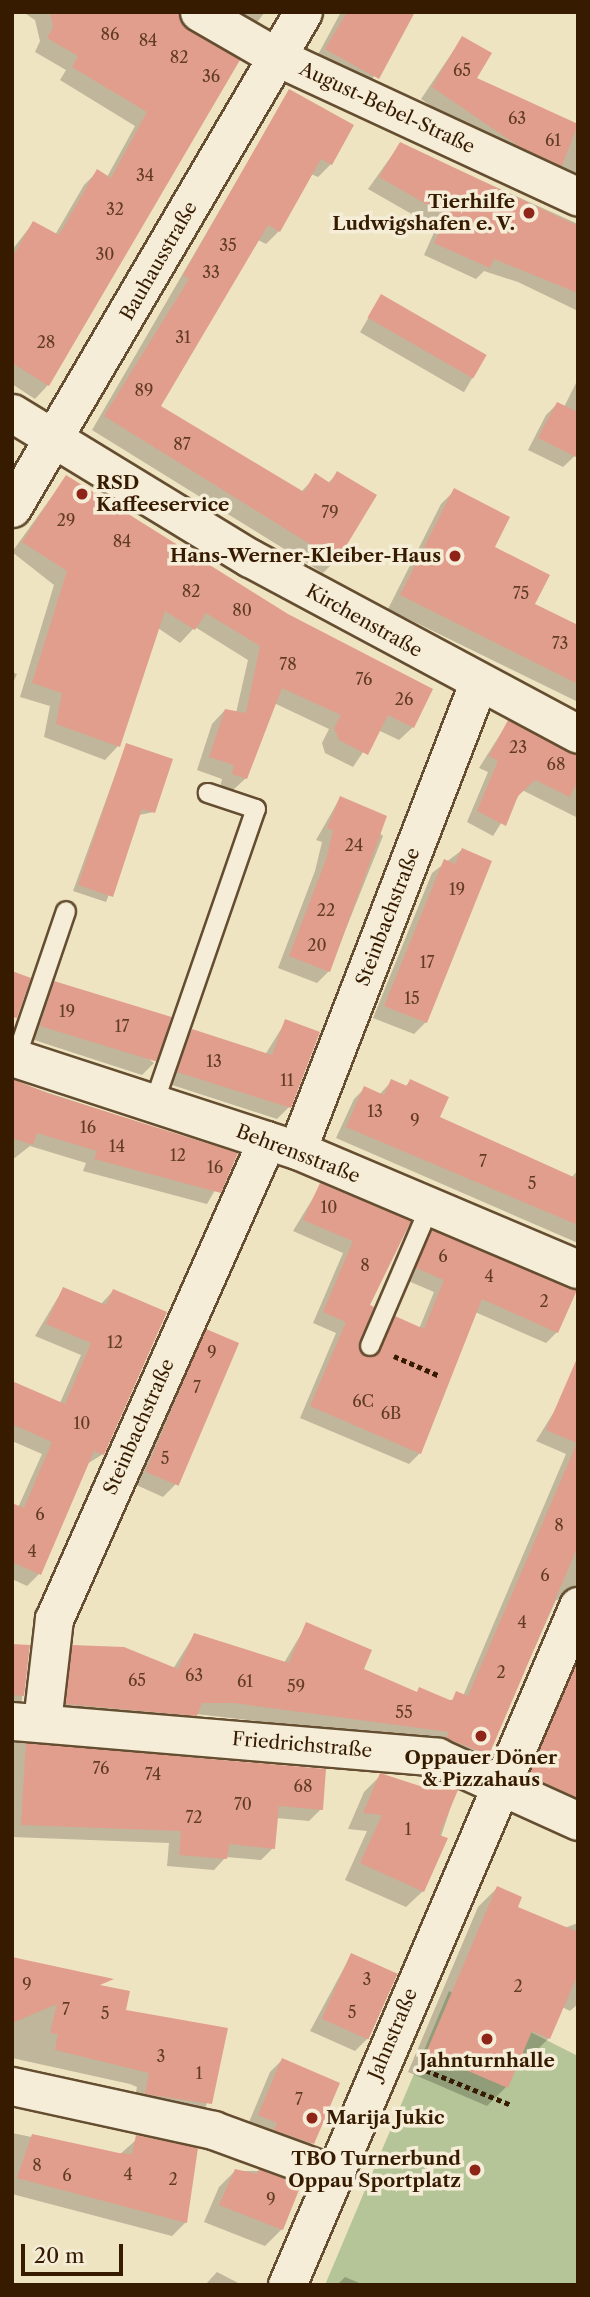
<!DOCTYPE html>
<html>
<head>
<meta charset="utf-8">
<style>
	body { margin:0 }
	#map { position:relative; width:590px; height:2297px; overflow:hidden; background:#efe4c2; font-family:"Libre Caslon Text",serif }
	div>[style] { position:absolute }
	.green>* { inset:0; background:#b5c597 }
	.shadow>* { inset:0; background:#0003; transform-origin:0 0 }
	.building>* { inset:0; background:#e29e8c; transform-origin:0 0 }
	.path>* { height:4.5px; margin-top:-2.25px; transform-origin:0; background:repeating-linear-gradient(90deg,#361b00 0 5px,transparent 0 8.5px) }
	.roads { filter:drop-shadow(2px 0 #644d30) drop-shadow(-2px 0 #644d30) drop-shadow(0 2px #644d30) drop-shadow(0 -2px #644d30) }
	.service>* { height:18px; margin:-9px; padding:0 9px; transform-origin:9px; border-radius:9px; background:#f5edd7 }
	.minor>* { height:37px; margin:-18.5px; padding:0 18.5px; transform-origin:18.5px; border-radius:18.5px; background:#f5edd7 }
	.dots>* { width:19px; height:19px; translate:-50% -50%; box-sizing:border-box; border:4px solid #f5edd7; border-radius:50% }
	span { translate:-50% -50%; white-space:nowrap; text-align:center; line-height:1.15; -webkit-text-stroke:7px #f5edd7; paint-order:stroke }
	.number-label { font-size:16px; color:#613c23 }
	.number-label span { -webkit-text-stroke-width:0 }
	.street-label { font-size:19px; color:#361b00 }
	.poi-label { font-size:19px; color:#361b00; font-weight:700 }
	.right { translate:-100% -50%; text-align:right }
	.left { translate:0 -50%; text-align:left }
	.frame { position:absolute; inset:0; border:14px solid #361b00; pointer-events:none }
	.scale { position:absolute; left:21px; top:2244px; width:102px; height:32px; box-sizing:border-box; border:4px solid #361b00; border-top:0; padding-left:9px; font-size:21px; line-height:24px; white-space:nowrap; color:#361b00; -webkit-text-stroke:5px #f5edd7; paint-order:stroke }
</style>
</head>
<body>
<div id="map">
	<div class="green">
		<div style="clip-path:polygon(449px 1991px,578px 2056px,578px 2285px,325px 2285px)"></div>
	</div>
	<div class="shadow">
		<div style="clip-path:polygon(23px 12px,179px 12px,187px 31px,48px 385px,35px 399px,12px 384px,12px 250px,33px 223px,55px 235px,84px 185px,97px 172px,107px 177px,135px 126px,60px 80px,66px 70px,35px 52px,40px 41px,35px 20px)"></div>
		<div style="clip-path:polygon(202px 12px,265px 12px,246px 36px)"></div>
		<div style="clip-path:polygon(341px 12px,413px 12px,365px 91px,314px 62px)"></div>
		<div style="clip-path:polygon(462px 38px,475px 79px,578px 127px,578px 184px,508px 159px,421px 99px)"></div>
		<div style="clip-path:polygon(289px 91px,331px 164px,318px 177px,311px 174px,279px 231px,266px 244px,258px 240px,159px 407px,301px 492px,316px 476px,328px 483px,337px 474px,336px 560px,323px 573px,92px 430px)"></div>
		<div style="clip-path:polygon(400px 144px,578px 224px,578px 311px,518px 282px,484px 271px,476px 279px,424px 255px,436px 228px,368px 189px)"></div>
		<div style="left:381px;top:296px;width:120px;height:42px;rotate:30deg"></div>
		<div style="clip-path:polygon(578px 379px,578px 453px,563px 467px,528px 450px,546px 415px,557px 404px,564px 407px)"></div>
		<div style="clip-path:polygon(66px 477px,413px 727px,399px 740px,378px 730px,353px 767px,325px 753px,322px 743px,329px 729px,274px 703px,246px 778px,232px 791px,220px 788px,222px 779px,197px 770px,212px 724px,225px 710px,236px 713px,248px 660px,195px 627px,180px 643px,158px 628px,118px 746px,105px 760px,44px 737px,50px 706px,20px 697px,54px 585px,12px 552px)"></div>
		<div style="clip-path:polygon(455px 490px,533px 605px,578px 627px,578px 702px,388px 609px,441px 504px)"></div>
		<div style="clip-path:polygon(12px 672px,17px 674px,12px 685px)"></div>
		<div style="clip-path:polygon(508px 722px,578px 757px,578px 818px,522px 790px,493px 836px,467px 822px,488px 772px,479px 768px)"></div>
		<div style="clip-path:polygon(126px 745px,154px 812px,139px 815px,106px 902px,73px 891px)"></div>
		<div style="clip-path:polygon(340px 798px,383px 836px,329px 971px,317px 983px,278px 968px,315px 871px,322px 842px,316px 840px)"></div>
		<div style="clip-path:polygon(462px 850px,426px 1022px,414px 1034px,373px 1018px,432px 873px)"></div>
		<div style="clip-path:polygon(55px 983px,154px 1063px,142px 1075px,28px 1038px,43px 995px)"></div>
		<div style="clip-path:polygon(286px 1021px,289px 1107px,277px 1119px,166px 1083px,180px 1043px,192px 1031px,265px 1055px)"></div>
		<div style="clip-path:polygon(12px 1081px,236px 1154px,207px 1204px,83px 1171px,86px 1163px,30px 1146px,12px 1160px)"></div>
		<div style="clip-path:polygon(392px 1081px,405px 1087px,410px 1081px,438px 1118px,571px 1178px,578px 1170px,578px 1243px,336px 1138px,354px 1099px,365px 1088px,379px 1095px)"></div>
		<div style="clip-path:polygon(321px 1185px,409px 1222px,367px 1306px,357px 1347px,364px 1358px,373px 1355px,395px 1319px,419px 1329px,434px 1292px,406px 1280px,433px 1232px,557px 1332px,546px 1343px,475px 1312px,420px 1453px,409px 1464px,300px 1418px,336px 1333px,313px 1323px,343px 1253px,293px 1231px)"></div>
		<div style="clip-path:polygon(63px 1289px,100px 1305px,113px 1291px,103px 1454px,87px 1464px,39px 1574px,27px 1586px,12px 1579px,12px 1521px,42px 1454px,12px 1441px,12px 1388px,60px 1403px,81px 1355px,35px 1336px)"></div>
		<div style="clip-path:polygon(207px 1331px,175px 1485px,163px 1497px,132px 1483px,195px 1343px)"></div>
		<div style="clip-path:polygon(560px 1402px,578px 1409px,578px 1601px,556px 1600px,487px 1754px,476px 1765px,439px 1742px,196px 1714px,184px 1726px,55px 1715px,61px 1659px,73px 1647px,173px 1669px,194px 1635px,284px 1663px,307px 1624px,362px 1670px,415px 1694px,420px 1689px,448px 1701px,463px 1696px,566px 1454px,536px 1441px)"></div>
		<div style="clip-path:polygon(12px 1645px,24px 1645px,22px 1700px,12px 1709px)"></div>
		<div style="clip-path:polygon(578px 1648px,578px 1816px,518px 1787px)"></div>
		<div style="clip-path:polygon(12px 1741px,324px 1770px,321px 1809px,309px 1821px,276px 1818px,273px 1848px,261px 1860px,226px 1857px,214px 1870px,167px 1866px,169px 1843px,12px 1837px)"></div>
		<div style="clip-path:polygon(381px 1775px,420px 1788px,428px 1779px,456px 1791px,423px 1891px,406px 1907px,345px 1880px,367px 1831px,348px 1829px,364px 1792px)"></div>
		<div style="clip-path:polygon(497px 1888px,516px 1907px,564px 1928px,578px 1923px,578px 2004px,570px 2011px,562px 2007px,549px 2038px,530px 2057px,521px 2053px,506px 2087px,487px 2106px,408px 2072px,478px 1907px)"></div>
		<div style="clip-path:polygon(351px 1955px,367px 2039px,355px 2051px,310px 2031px)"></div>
		<div style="clip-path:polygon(12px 1959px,124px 2011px,226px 2029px,206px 2106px,192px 2120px,133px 2107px,137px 2087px,130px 2084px,12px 2058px)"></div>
		<div style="clip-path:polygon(282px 2060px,338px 2084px,312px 2143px,300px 2155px,247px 2127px,270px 2072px)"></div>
		<div style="clip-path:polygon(12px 2133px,119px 2155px,136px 2140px,186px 2222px,172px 2236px,12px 2194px)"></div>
		<div style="clip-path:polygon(235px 2171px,259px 2171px,282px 2229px,265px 2246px,204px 2222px,219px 2187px)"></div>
		<div style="clip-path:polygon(217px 2272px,242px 2285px,205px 2285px)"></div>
		<div style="clip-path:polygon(345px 2277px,364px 2285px,337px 2285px)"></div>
	</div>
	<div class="building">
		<div style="clip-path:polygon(50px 12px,178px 12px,189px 30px,240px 60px,49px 386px,12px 363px,12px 258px,33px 221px,59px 235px,97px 169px,111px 178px,147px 112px,72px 67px,78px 56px,47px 38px,53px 27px)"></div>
		<div style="clip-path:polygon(347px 12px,415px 12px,379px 79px,325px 49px)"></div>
		<div style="clip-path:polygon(462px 36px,492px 53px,477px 78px,578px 124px,562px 166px,520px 147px,432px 87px)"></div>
		<div style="clip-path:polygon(289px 89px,354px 125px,332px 165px,321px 159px,280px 232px,268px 225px,161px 406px,304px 492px,315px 473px,330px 483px,337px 471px,377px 495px,337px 561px,104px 416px,189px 279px,183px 275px)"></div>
		<div style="clip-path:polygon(400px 142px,578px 226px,578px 293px,494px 259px,490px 268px,434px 243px,447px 216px,379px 177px)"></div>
		<div style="left:381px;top:294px;width:122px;height:27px;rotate:30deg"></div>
		<div style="clip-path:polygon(557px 402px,578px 412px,578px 458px,538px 438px)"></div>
		<div style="clip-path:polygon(66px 475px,288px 614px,433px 689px,414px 728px,388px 715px,368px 755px,339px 740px,334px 728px,341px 715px,282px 688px,247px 779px,232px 774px,234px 765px,209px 757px,225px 709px,246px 713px,260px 646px,206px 613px,195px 630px,165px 611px,120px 747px,56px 724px,62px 693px,32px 683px,67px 571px,22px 542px)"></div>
		<div style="clip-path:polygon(454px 488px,510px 517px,495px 547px,550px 575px,535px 604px,578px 625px,578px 684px,400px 595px)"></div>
		<div style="clip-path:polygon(508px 720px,578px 755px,578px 780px,570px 797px,535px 780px,518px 796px,506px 826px,477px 811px,498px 761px,489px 756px)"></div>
		<div style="clip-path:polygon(126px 743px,173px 759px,155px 813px,142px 809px,113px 897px,78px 885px)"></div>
		<div style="clip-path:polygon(340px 796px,387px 816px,330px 972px,289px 956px,327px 857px,333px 830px,327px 828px)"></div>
		<div style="clip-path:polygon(462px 848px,492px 861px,427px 1023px,384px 1006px,444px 859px,455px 864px)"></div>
		<div style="clip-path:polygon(12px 971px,31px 978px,17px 1018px,12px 1017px)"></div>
		<div style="left:54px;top:981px;width:123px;height:47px;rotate:17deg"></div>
		<div style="clip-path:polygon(285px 1019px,320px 1032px,291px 1108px,177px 1072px,192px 1029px,272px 1055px)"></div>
		<div style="clip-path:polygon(12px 1079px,50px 1094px,238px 1153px,221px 1193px,94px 1159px,97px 1151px,37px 1133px,33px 1145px,12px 1138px)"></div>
		<div style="clip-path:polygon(391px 1079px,407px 1086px,410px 1079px,449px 1097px,440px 1117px,578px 1179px,578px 1225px,346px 1127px,364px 1086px,384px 1095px)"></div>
		<div style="clip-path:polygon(320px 1183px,411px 1221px,370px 1305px,374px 1307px,359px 1347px,365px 1356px,380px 1351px,395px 1316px,424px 1329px,444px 1280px,416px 1268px,432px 1230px,577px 1290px,558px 1333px,482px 1299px,421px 1454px,310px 1406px,346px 1322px,323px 1312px,353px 1241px,303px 1220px)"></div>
		<div style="clip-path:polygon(63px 1287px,106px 1305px,113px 1289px,167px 1312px,104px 1455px,94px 1451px,41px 1575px,12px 1562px,12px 1503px,24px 1508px,52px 1442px,12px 1424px,12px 1381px,65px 1404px,91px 1343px,46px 1324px)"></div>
		<div style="left:206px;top:1329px;width:36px;height:155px;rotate:23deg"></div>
		<div style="clip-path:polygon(578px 1356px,578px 1546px,489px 1755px,446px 1738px,449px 1732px,234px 1703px,202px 1703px,197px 1716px,65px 1704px,72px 1645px,124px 1647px,178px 1669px,194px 1633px,289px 1663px,306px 1622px,372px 1650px,364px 1669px,417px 1692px,419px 1687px,452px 1701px,456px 1691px,468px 1696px,577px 1443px,546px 1430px)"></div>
		<div style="clip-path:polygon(12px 1644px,30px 1645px,24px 1696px,12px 1695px)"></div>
		<div style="clip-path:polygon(578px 1660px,578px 1798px,528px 1775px)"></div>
		<div style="clip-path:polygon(26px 1743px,326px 1769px,323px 1810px,279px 1806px,275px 1849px,229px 1844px,227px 1859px,179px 1855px,181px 1831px,21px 1825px)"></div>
		<div style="clip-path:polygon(380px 1773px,423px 1787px,432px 1778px,458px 1790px,439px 1835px,448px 1838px,424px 1892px,360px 1863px,382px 1815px,363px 1813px)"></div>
		<div style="clip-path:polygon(497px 1886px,522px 1897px,518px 1907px,578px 1932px,578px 1974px,550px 2039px,532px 2031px,508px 2088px,426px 2053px)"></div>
		<div style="left:351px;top:1953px;width:51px;height:72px;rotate:24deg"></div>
		<div style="clip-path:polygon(12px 1957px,114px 1979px,100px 1985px,130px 1991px,126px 2010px,228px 2028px,212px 2104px,145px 2094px,149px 2073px,55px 2050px,58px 2034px,50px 2033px,57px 2004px,12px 2023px)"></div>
		<div style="clip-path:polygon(282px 2058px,340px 2083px,314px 2144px,274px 2130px,277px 2123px,258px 2115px)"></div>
		<div style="clip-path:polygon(32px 2134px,119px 2153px,132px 2154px,136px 2135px,198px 2148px,187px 2223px,17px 2178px)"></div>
		<div style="clip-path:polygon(235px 2169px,257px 2174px,259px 2169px,301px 2185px,283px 2230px,219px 2205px)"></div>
	</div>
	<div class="path">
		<div style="left:394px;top:1356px;width:50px;rotate:23.5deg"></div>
		<div style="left:418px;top:2067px;width:100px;rotate:22.2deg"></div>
	</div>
	<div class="roads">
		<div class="service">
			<div style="left:16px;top:1058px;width:155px;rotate:-71.2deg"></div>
			<div style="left:154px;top:1103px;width:311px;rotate:-70.9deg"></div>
			<div style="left:256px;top:809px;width:51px;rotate:-161.6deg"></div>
			<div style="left:370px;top:1346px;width:152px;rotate:-66.8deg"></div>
		</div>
		<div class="minor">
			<div style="left:199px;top:12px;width:90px;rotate:30deg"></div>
			<div style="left:277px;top:57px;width:332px;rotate:24.9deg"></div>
			<div style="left:12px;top:413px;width:279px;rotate:31.4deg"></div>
			<div style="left:250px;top:558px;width:372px;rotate:28.2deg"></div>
			<div style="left:12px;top:508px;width:575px;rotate:-59.6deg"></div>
			<div style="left:12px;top:1057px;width:300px;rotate:18.1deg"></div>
			<div style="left:297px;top:1150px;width:305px;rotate:23deg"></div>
			<div style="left:297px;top:1150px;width:500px;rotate:-68.8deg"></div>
			<div style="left:12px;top:1721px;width:427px;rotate:4.8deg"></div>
			<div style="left:437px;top:1757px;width:155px;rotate:24.4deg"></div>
			<div style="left:42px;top:1722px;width:104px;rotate:-83.4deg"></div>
			<div style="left:54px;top:1619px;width:524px;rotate:-66.03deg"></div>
			<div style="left:12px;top:2086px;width:206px;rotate:12.3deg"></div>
			<div style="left:213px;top:2130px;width:128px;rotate:20.1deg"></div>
			<div style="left:287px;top:2285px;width:739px;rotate:-66.8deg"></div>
		</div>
	</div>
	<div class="dots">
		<div style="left:529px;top:213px;background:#8f2418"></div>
		<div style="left:82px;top:494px;background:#8f2418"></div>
		<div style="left:455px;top:556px;background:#8f2418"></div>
		<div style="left:481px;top:1736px;background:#8f2418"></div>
		<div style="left:487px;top:2039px;background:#8f2418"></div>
		<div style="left:312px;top:2118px;background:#8f2418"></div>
		<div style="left:475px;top:2170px;background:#8f2418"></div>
	</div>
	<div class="number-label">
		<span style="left:110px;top:34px">86</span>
		<span style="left:148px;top:40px">84</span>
		<span style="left:179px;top:57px">82</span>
		<span style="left:462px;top:70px">65</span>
		<span style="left:211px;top:76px">36</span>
		<span style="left:517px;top:118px">63</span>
		<span style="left:553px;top:140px">61</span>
		<span style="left:145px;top:175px">34</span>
		<span style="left:115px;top:209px">32</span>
		<span style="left:228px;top:245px">35</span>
		<span style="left:105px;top:254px">30</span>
		<span style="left:211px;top:272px">33</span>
		<span style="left:183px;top:337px">31</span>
		<span style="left:46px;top:342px">28</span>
		<span style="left:144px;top:390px">89</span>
		<span style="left:182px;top:444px">87</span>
		<span style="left:330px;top:512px">79</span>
		<span style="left:66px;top:520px">29</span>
		<span style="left:122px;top:541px">84</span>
		<span style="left:191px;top:591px">82</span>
		<span style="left:521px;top:593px">75</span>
		<span style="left:242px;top:610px">80</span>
		<span style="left:560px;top:643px">73</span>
		<span style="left:288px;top:664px">78</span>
		<span style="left:364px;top:679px">76</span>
		<span style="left:404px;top:699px">26</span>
		<span style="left:518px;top:747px">23</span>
		<span style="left:556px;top:764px">68</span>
		<span style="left:354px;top:845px">24</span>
		<span style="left:457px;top:889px">19</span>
		<span style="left:326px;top:910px">22</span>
		<span style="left:317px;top:945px">20</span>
		<span style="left:427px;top:962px">17</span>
		<span style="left:412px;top:998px">15</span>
		<span style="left:67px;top:1011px">19</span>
		<span style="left:122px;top:1026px">17</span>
		<span style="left:214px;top:1061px">13</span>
		<span style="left:287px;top:1080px">11</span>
		<span style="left:375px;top:1111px">13</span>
		<span style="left:415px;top:1120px">9</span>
		<span style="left:88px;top:1127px">16</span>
		<span style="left:117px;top:1146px">14</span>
		<span style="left:178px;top:1155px">12</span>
		<span style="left:483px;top:1161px">7</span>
		<span style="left:215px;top:1167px">16</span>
		<span style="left:532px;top:1183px">5</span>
		<span style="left:329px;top:1207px">10</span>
		<span style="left:443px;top:1256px">6</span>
		<span style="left:365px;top:1265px">8</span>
		<span style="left:489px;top:1276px">4</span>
		<span style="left:544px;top:1301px">2</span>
		<span style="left:115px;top:1342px">12</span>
		<span style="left:212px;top:1352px">9</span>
		<span style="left:197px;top:1387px">7</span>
		<span style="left:363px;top:1401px">6C</span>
		<span style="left:391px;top:1413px">6B</span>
		<span style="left:82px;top:1423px">10</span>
		<span style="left:165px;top:1458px">5</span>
		<span style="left:40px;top:1514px">6</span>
		<span style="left:559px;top:1525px">8</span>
		<span style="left:32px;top:1551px">4</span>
		<span style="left:545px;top:1575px">6</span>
		<span style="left:522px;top:1622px">4</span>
		<span style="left:501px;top:1672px">2</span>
		<span style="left:194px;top:1675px">63</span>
		<span style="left:137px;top:1680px">65</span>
		<span style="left:245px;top:1681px">61</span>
		<span style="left:296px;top:1686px">59</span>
		<span style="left:404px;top:1712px">55</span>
		<span style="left:101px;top:1768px">76</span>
		<span style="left:153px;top:1774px">74</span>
		<span style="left:303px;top:1786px">68</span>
		<span style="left:243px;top:1804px">70</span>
		<span style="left:194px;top:1817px">72</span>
		<span style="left:408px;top:1829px">1</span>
		<span style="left:367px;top:1979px">3</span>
		<span style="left:27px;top:1984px">9</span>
		<span style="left:518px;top:1986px">2</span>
		<span style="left:66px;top:2009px">7</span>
		<span style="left:352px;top:2012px">5</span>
		<span style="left:105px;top:2013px">5</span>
		<span style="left:161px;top:2056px">3</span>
		<span style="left:199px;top:2073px">1</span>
		<span style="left:299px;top:2099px">7</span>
		<span style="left:37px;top:2165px">8</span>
		<span style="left:128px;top:2174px">4</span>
		<span style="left:67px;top:2175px">6</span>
		<span style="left:173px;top:2179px">2</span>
		<span style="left:271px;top:2199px">9</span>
	</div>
	<div class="street-label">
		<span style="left:387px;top:108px;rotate:25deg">August-Bebel-Straße</span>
		<span style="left:159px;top:261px;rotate:-60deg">Bauhausstraße</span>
		<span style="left:364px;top:621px;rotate:29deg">Kirchenstraße</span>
		<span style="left:388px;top:917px;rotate:-69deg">Steinbachstraße</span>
		<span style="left:298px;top:1154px;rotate:21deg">Behrensstraße</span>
		<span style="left:139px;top:1427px;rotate:-66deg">Steinbachstraße</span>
		<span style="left:302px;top:1745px;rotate:5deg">Friedrichstraße</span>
		<span style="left:393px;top:2034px;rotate:-67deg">Jahnstraße</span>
	</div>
	<div class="poi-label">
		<span class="right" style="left:515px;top:213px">Tierhilfe<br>Ludwigshafen e. V.</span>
		<span class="left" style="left:96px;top:494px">RSD<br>Kaffeeservice</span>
		<span class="right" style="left:441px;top:556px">Hans-Werner-Kleiber-Haus</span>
		<span style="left:481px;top:1769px">Oppauer Döner<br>&amp; Pizzahaus</span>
		<span style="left:487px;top:2061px">Jahnturnhalle</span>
		<span class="left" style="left:326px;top:2118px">Marija Jukic</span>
		<span class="right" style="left:461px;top:2170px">TBO Turnerbund<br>Oppau Sportplatz</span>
	</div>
	<div class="frame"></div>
	<div class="scale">20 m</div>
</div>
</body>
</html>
